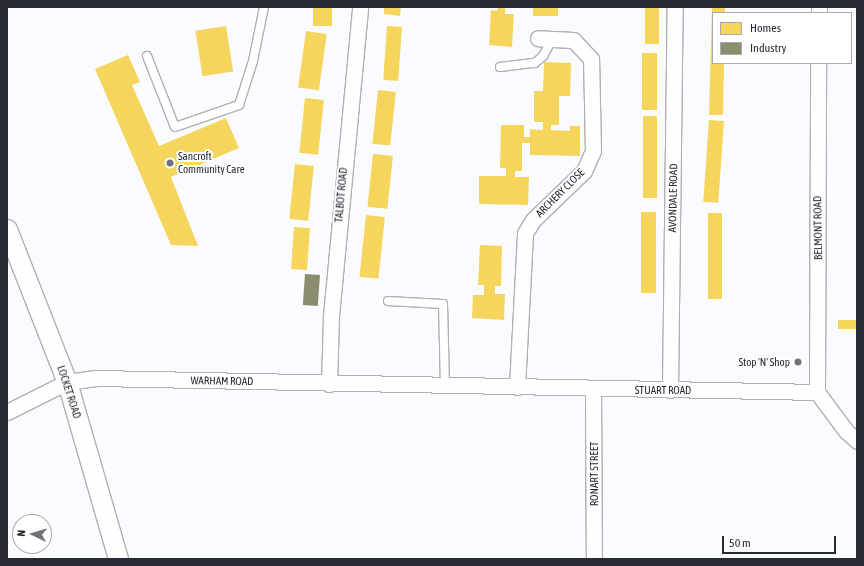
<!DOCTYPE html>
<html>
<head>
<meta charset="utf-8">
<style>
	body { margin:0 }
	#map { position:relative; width:864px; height:566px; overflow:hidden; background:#fafbfe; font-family:"Asap Condensed",sans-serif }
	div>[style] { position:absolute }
	.homes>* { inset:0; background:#f6d55c; transform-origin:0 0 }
	.industry>* { inset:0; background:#8c8c6e; transform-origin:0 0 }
	.roads { filter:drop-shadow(1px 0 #aeb0b5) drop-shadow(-1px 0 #aeb0b5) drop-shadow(0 1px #aeb0b5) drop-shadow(0 -1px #aeb0b5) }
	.service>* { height:8px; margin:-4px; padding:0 4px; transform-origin:4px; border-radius:4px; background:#fefeff }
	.minor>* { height:15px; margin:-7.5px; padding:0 7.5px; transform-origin:7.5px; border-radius:7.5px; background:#fefeff }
	.tertiary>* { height:19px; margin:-9.5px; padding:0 9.5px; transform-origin:9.5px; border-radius:9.5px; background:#fefeff }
	.dots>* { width:11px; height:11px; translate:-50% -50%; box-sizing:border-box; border:2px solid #fff; border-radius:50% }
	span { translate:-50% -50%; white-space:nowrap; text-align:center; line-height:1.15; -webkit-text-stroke:4px #fff; paint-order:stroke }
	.poi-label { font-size:11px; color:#272a33 }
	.left { translate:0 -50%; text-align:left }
	.right { translate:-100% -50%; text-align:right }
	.street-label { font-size:11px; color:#272a33 }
	.frame { position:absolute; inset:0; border:8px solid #272a33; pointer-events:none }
	.legend { position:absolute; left:712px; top:12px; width:140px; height:52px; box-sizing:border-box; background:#fff; border:1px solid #a9aaad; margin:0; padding:5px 7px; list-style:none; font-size:12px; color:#272a33 }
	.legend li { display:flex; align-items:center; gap:8px; height:20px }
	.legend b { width:20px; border:1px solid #a9aaad }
	.north { position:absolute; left:12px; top:514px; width:40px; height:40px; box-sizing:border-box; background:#fff; border:1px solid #a9aaad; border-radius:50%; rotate:275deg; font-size:11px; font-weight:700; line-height:16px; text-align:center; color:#272a33 }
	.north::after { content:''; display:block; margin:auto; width:14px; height:18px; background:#71737a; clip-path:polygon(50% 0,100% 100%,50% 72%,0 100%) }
	.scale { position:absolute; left:722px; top:536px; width:114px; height:18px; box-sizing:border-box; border:2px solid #272a33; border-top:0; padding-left:5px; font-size:12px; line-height:14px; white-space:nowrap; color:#272a33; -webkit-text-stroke:3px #fff; paint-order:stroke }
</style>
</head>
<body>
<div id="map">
	<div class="homes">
		<div style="left:313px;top:7px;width:19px;height:19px"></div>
		<div style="clip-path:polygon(384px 7px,401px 7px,400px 16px,384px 14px)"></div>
		<div style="clip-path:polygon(498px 7px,505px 7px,505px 14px,514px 14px,512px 47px,489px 45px,491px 10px,497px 11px)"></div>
		<div style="left:533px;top:7px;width:25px;height:9px"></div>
		<div style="left:645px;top:7px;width:14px;height:37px"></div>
		<div style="clip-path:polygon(712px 7px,725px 7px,725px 13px,713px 13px,713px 63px,724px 63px,723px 115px,709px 115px)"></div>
		<div style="left:226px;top:26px;width:46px;height:31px;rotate:81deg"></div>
		<div style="left:387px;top:26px;width:15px;height:54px;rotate:4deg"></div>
		<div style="left:306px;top:31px;width:21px;height:57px;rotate:8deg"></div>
		<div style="left:642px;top:53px;width:15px;height:57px"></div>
		<div style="clip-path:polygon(128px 55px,140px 82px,132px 85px,159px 146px,226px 118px,239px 148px,171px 177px,198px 246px,171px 245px,95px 69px)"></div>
		<div style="clip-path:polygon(544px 62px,571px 63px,570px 96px,559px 96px,559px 125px,551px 125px,551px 130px,570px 131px,570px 126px,580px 126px,580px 156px,530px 155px,530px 143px,522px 143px,522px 171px,515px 171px,515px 177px,529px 177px,528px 205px,479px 204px,479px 176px,506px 176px,506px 168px,500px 168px,501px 125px,524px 125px,524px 137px,530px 137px,530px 129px,543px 130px,543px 122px,534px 122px,534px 91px,543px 91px)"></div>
		<div style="left:378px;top:90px;width:18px;height:54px;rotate:6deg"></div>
		<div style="left:305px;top:98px;width:19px;height:55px;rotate:6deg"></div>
		<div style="left:643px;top:116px;width:14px;height:82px"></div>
		<div style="left:709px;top:120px;width:15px;height:82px;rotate:4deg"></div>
		<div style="left:373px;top:154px;width:20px;height:53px;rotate:6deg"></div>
		<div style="left:295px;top:164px;width:19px;height:55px;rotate:6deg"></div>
		<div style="left:641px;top:212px;width:15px;height:81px"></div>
		<div style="left:708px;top:213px;width:14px;height:86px"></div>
		<div style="left:366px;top:215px;width:19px;height:62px;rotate:6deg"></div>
		<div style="left:294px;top:227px;width:16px;height:42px;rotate:4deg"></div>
		<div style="clip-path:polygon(480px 245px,502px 246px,501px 286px,495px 286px,495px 294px,505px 294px,504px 320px,472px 318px,473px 295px,484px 295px,484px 285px,478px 285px)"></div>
		<div style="left:838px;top:320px;width:19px;height:9px"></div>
	</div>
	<div class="industry">
		<div style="left:305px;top:274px;width:15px;height:31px;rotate:4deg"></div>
	</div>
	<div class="roads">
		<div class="service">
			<div style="left:147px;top:56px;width:76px;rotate:68.5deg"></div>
			<div style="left:175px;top:127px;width:68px;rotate:-19deg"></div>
			<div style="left:239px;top:105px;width:46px;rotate:-72.3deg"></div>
			<div style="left:253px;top:61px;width:55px;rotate:-78.5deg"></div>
			<div style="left:500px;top:67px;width:35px;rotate:-7deg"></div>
			<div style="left:535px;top:63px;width:11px;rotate:-41deg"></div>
			<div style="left:543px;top:56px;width:21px;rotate:-61deg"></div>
			<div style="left:388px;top:301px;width:55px;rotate:3.1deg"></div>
			<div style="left:443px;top:304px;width:83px;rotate:88.6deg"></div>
		</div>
		<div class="minor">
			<div style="left:819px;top:13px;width:6px;rotate:-90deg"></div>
			<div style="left:329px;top:384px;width:68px;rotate:-88.3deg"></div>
			<div style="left:331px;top:316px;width:310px;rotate:-84.6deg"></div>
			<div style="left:517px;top:387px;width:154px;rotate:-87deg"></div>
			<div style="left:525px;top:233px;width:15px;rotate:-58deg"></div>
			<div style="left:533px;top:220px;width:71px;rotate:-43.9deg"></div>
			<div style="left:584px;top:171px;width:22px;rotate:-66deg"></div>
			<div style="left:593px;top:151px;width:92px;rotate:-91.2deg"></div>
			<div style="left:591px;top:59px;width:26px;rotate:-133deg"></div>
			<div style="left:573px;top:40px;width:35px;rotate:-177deg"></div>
			<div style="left:593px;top:389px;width:170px;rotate:89.7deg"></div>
			<div style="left:670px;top:390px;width:383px;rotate:-89.3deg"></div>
			<div style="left:817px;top:392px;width:329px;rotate:-89.8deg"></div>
			<div style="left:817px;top:392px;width:49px;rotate:53.4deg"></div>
			<div style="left:846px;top:431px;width:15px;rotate:42deg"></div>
			<div style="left:7px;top:412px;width:67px;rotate:-26.6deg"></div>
			<div style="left:67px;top:382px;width:29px;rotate:-8deg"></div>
			<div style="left:96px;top:378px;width:721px;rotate:1.11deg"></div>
		</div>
		<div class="tertiary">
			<div style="left:7px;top:229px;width:164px;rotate:68.6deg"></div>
			<div style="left:67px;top:382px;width:184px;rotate:73.9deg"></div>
		</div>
	</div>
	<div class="dots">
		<div style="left:170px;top:163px;background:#71737a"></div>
		<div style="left:798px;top:362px;background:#71737a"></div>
	</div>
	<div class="poi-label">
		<span class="left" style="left:178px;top:163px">Sancroft<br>Community Care</span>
		<span class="right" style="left:790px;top:362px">Stop 'N' Shop</span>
	</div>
	<div class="street-label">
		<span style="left:560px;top:193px;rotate:-45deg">ARCHERY CLOSE</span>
		<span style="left:341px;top:195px;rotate:-85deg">TALBOT ROAD</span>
		<span style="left:673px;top:198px;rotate:-89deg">AVONDALE ROAD</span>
		<span style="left:818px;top:228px;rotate:-91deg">BELMONT ROAD</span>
		<span style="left:222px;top:381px;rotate:1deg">WARHAM ROAD</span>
		<span style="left:663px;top:390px">STUART ROAD</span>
		<span style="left:69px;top:392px;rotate:72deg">LOCKET ROAD</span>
		<span style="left:594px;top:474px;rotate:-90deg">RONART STREET</span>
	</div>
	<div class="frame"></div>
	<ul class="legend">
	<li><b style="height:11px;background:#f6d55c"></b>Homes</li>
	<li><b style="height:11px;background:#8c8c6e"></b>Industry</li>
	</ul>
	<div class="north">N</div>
	<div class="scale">50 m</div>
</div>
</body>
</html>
